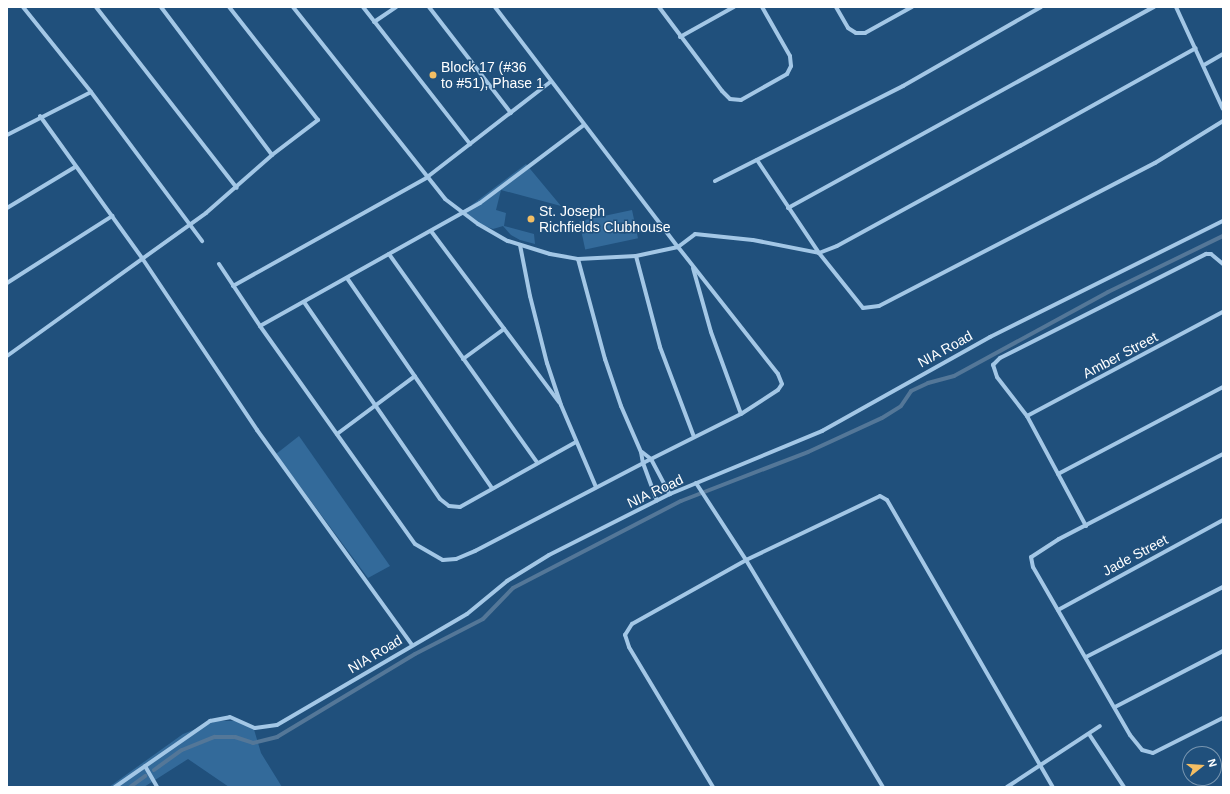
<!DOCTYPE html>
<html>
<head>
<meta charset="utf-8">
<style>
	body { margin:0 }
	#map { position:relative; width:1230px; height:794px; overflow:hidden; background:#20507c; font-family:Helvetica,sans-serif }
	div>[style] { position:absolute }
	.green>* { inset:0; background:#336a9a; transform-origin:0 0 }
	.stream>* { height:4px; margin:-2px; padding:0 2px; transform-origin:2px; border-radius:2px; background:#547798 }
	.street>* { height:4px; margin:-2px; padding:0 2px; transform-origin:2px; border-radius:2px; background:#a3c7e6 }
	.dots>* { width:11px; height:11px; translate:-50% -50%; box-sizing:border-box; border:2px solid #20507c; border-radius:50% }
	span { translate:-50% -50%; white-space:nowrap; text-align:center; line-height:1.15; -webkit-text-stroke:3px #20507c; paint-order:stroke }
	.poi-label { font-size:14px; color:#fff }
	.left { translate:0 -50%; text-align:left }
	.street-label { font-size:14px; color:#fff }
	.frame { position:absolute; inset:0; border:8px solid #fff; pointer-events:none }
	.north { position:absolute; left:1182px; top:746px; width:40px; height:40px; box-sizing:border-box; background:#20507c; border:1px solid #7996b0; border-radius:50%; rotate:73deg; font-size:11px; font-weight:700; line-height:16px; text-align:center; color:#fff }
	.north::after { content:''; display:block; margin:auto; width:14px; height:18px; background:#f3be64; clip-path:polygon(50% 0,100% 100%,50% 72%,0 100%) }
</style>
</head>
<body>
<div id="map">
	<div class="green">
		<div style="clip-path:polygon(526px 164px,561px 206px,501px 190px,496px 210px,506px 213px,504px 226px,534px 234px,535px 244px,520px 240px,511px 235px,503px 226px,493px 229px,474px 222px,465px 210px)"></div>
		<div style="left:632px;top:210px;width:29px;height:54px;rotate:78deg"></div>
		<div style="clip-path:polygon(299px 436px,390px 566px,368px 578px,276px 454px)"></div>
		<div style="clip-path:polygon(216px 721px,235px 721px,253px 726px,261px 753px,282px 787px,229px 787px,188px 759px,144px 787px,109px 787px,183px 734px)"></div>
	</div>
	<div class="stream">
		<div style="left:154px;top:770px;width:34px;rotate:-36deg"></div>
		<div style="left:182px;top:750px;width:35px;rotate:-22deg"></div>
		<div style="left:215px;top:737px;width:20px"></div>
		<div style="left:235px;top:737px;width:19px;rotate:18deg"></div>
		<div style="left:253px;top:743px;width:25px;rotate:-14deg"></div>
		<div style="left:277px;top:737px;width:161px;rotate:-31deg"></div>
		<div style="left:415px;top:654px;width:76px;rotate:-27.2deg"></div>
		<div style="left:483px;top:619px;width:43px;rotate:-45.9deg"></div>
		<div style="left:513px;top:588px;width:189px;rotate:-27.4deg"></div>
		<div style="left:681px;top:501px;width:136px;rotate:-21.1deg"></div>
		<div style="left:808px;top:452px;width:81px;rotate:-24.7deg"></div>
		<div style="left:882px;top:418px;width:22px;rotate:-32deg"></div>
		<div style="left:901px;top:406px;width:18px;rotate:-56deg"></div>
		<div style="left:911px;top:391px;width:19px;rotate:-25deg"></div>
		<div style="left:928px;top:383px;width:27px;rotate:-15deg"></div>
		<div style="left:954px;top:376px;width:175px;rotate:-28.6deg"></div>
		<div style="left:1108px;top:292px;width:128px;rotate:-26deg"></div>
		<div style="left:130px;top:787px;width:19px;rotate:-36deg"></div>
	</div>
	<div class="street">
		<div style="left:23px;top:7px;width:109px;rotate:51.3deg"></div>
		<div style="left:91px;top:92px;width:186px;rotate:53.3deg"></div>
		<div style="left:96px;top:7px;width:229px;rotate:52.1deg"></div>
		<div style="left:161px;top:7px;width:185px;rotate:53.1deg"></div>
		<div style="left:293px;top:7px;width:245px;rotate:51.6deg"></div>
		<div style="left:445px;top:199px;width:41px;rotate:37.1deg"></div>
		<div style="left:478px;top:224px;width:34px;rotate:30deg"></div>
		<div style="left:508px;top:241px;width:44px;rotate:17.2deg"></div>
		<div style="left:550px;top:254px;width:28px;rotate:10deg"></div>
		<div style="left:363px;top:7px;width:174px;rotate:52deg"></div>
		<div style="left:429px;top:7px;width:134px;rotate:52.3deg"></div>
		<div style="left:495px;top:7px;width:302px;rotate:52.7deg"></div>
		<div style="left:678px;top:247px;width:21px;rotate:-37deg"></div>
		<div style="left:695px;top:234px;width:58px;rotate:5.9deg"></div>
		<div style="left:753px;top:240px;width:67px;rotate:11.1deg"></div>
		<div style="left:819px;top:253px;width:70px;rotate:51.3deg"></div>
		<div style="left:863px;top:308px;width:16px;rotate:-7deg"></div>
		<div style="left:879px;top:306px;width:311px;rotate:-27.4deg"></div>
		<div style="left:1155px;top:163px;width:80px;rotate:-31.7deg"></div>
		<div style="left:659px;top:7px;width:105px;rotate:53.1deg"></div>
		<div style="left:722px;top:91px;width:11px;rotate:45deg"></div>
		<div style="left:730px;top:99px;width:11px;rotate:5deg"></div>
		<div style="left:741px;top:100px;width:53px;rotate:-29.5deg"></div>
		<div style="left:787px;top:74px;width:9px;rotate:-63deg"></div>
		<div style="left:791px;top:66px;width:10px;rotate:-96deg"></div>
		<div style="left:790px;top:56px;width:56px;rotate:-119.7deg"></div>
		<div style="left:836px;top:7px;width:24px;rotate:60deg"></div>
		<div style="left:848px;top:28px;width:9px;rotate:32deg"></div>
		<div style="left:856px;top:33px;width:9px"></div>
		<div style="left:865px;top:33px;width:54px;rotate:-29deg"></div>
		<div style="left:1176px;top:7px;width:112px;rotate:65.3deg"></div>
		<div style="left:374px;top:22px;width:27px;rotate:-34deg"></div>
		<div style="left:680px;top:37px;width:62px;rotate:-29.1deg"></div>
		<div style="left:1204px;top:65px;width:22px;rotate:-30deg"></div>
		<div style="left:40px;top:116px;width:175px;rotate:54.3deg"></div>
		<div style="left:142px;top:258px;width:207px;rotate:56.2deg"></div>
		<div style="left:257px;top:430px;width:265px;rotate:54.2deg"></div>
		<div style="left:7px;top:135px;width:94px;rotate:-27.1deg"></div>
		<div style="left:757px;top:160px;width:112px;rotate:56.3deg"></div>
		<div style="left:819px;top:253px;width:19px;rotate:-21deg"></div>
		<div style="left:837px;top:246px;width:209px;rotate:-28.7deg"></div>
		<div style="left:1020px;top:146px;width:201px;rotate:-29.1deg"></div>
		<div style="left:715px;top:181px;width:211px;rotate:-26.8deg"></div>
		<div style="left:903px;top:86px;width:159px;rotate:-29.8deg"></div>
		<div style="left:7px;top:208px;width:79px;rotate:-31.1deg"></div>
		<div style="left:788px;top:208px;width:418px;rotate:-28.8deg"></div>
		<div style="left:431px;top:231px;width:214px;rotate:53.2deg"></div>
		<div style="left:520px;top:245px;width:52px;rotate:78.9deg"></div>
		<div style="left:530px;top:296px;width:69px;rotate:75.8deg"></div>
		<div style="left:547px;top:363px;width:44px;rotate:71.6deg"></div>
		<div style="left:561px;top:405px;width:89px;rotate:66.9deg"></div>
		<div style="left:389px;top:254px;width:255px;rotate:54.6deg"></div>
		<div style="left:636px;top:256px;width:94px;rotate:75.2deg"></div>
		<div style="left:660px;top:347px;width:96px;rotate:69.3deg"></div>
		<div style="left:219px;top:264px;width:74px;rotate:56.5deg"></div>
		<div style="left:260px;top:326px;width:267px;rotate:54.6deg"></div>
		<div style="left:415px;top:544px;width:32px;rotate:30deg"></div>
		<div style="left:443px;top:560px;width:13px;rotate:-4deg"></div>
		<div style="left:456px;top:559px;width:21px;rotate:-23deg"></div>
		<div style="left:475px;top:551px;width:190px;rotate:-27.6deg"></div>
		<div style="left:643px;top:463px;width:110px;rotate:-26.6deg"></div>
		<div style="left:741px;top:414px;width:44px;rotate:-33deg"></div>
		<div style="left:778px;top:390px;width:7px;rotate:-56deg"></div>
		<div style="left:782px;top:384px;width:11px;rotate:-112deg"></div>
		<div style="left:778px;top:374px;width:162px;rotate:-128.2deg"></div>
		<div style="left:678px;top:247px;width:43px;rotate:167.9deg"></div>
		<div style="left:636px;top:256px;width:58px;rotate:177deg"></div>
		<div style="left:578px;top:259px;width:104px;rotate:74.9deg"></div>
		<div style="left:605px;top:359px;width:50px;rotate:71.2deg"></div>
		<div style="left:621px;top:406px;width:50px;rotate:66.5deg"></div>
		<div style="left:641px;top:452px;width:11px;rotate:80deg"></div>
		<div style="left:643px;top:463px;width:40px;rotate:69.8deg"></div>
		<div style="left:693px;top:268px;width:66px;rotate:74.3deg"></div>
		<div style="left:711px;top:332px;width:87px;rotate:69.9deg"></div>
		<div style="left:347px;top:278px;width:255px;rotate:55.4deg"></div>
		<div style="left:7px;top:283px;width:125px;rotate:-32.5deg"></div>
		<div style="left:233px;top:286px;width:221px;rotate:-29.2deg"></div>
		<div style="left:426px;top:178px;width:157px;rotate:-37.7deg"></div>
		<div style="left:304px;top:302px;width:239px;rotate:55.4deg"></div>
		<div style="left:440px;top:499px;width:11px;rotate:38deg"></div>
		<div style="left:449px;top:506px;width:11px;rotate:5deg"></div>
		<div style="left:460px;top:507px;width:133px;rotate:-29.3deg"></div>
		<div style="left:260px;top:326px;width:252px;rotate:-29.2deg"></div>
		<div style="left:480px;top:203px;width:130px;rotate:-36.9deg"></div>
		<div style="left:7px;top:356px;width:245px;rotate:-35.7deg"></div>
		<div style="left:206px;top:213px;width:88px;rotate:-41.3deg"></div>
		<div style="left:272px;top:155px;width:58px;rotate:-37.3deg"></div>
		<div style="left:318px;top:120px;width:144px;rotate:-128.2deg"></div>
		<div style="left:463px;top:359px;width:51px;rotate:-36.2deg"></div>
		<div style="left:1027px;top:416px;width:222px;rotate:-28deg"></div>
		<div style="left:337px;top:434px;width:97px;rotate:-36.6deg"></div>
		<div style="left:642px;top:452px;width:11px;rotate:38deg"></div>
		<div style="left:651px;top:459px;width:40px;rotate:62deg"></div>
		<div style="left:1223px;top:454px;width:185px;rotate:152.6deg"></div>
		<div style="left:1059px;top:539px;width:33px;rotate:147deg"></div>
		<div style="left:1031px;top:557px;width:10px;rotate:79deg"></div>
		<div style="left:1033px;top:567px;width:194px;rotate:60deg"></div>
		<div style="left:1130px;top:735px;width:19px;rotate:51deg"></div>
		<div style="left:1142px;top:750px;width:11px;rotate:15deg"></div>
		<div style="left:1153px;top:753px;width:78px;rotate:-26.6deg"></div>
		<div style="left:1058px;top:474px;width:187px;rotate:-27.8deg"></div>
		<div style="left:696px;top:483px;width:92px;rotate:57deg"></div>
		<div style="left:746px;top:560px;width:265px;rotate:58.9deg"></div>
		<div style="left:1086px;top:526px;width:125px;rotate:-118.2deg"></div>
		<div style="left:1027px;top:416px;width:49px;rotate:-127.6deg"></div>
		<div style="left:997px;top:377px;width:13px;rotate:-108deg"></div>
		<div style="left:993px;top:365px;width:10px;rotate:-45deg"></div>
		<div style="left:1000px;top:358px;width:231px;rotate:-26.8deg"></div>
		<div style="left:1206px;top:254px;width:5px"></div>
		<div style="left:1211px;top:254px;width:16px;rotate:40deg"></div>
		<div style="left:1058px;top:610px;width:188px;rotate:-28.6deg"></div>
		<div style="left:1086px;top:657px;width:154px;rotate:-27.1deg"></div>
		<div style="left:1115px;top:707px;width:122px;rotate:-27.4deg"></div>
		<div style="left:1089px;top:734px;width:64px;rotate:56.6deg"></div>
		<div style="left:145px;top:766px;width:24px;rotate:60deg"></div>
		<div style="left:115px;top:787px;width:116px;rotate:-34.8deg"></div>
		<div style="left:210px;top:721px;width:20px;rotate:-11deg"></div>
		<div style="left:230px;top:717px;width:27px;rotate:24deg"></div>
		<div style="left:255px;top:728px;width:22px;rotate:-8deg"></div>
		<div style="left:277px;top:725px;width:220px;rotate:-30.3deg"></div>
		<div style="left:467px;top:614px;width:52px;rotate:-39.5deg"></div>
		<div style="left:507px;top:581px;width:49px;rotate:-31.8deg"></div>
		<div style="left:549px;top:555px;width:136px;rotate:-26.8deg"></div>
		<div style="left:670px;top:494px;width:165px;rotate:-22.5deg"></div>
		<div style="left:822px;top:431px;width:193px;rotate:-29.2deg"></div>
		<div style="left:990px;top:337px;width:260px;rotate:-26.5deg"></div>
		<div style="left:713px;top:787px;width:163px;rotate:-121deg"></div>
		<div style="left:629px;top:647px;width:13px;rotate:-108deg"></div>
		<div style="left:625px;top:635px;width:13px;rotate:-58deg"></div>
		<div style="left:632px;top:624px;width:131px;rotate:-29.3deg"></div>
		<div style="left:746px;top:560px;width:148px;rotate:-25.5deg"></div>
		<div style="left:880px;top:496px;width:8px;rotate:30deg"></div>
		<div style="left:887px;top:500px;width:332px;rotate:60deg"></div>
		<div style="left:1007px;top:787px;width:111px;rotate:-33.3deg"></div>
	</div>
	<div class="dots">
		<div style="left:433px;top:75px;background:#f3be64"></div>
		<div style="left:531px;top:219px;background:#f3be64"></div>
	</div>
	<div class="poi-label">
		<span class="left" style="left:441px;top:75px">Block 17 (#36<br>to #51), Phase 1</span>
		<span class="left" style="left:539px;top:219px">St. Joseph<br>Richfields Clubhouse</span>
	</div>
	<div class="street-label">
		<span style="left:945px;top:349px;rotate:-29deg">NIA Road</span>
		<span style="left:1120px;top:355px;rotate:-28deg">Amber Street</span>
		<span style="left:655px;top:491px;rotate:-25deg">NIA Road</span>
		<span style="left:1135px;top:555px;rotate:-28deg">Jade Street</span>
		<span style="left:375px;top:654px;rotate:-31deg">NIA Road</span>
	</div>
	<div class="frame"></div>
	<div class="north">N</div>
</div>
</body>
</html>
